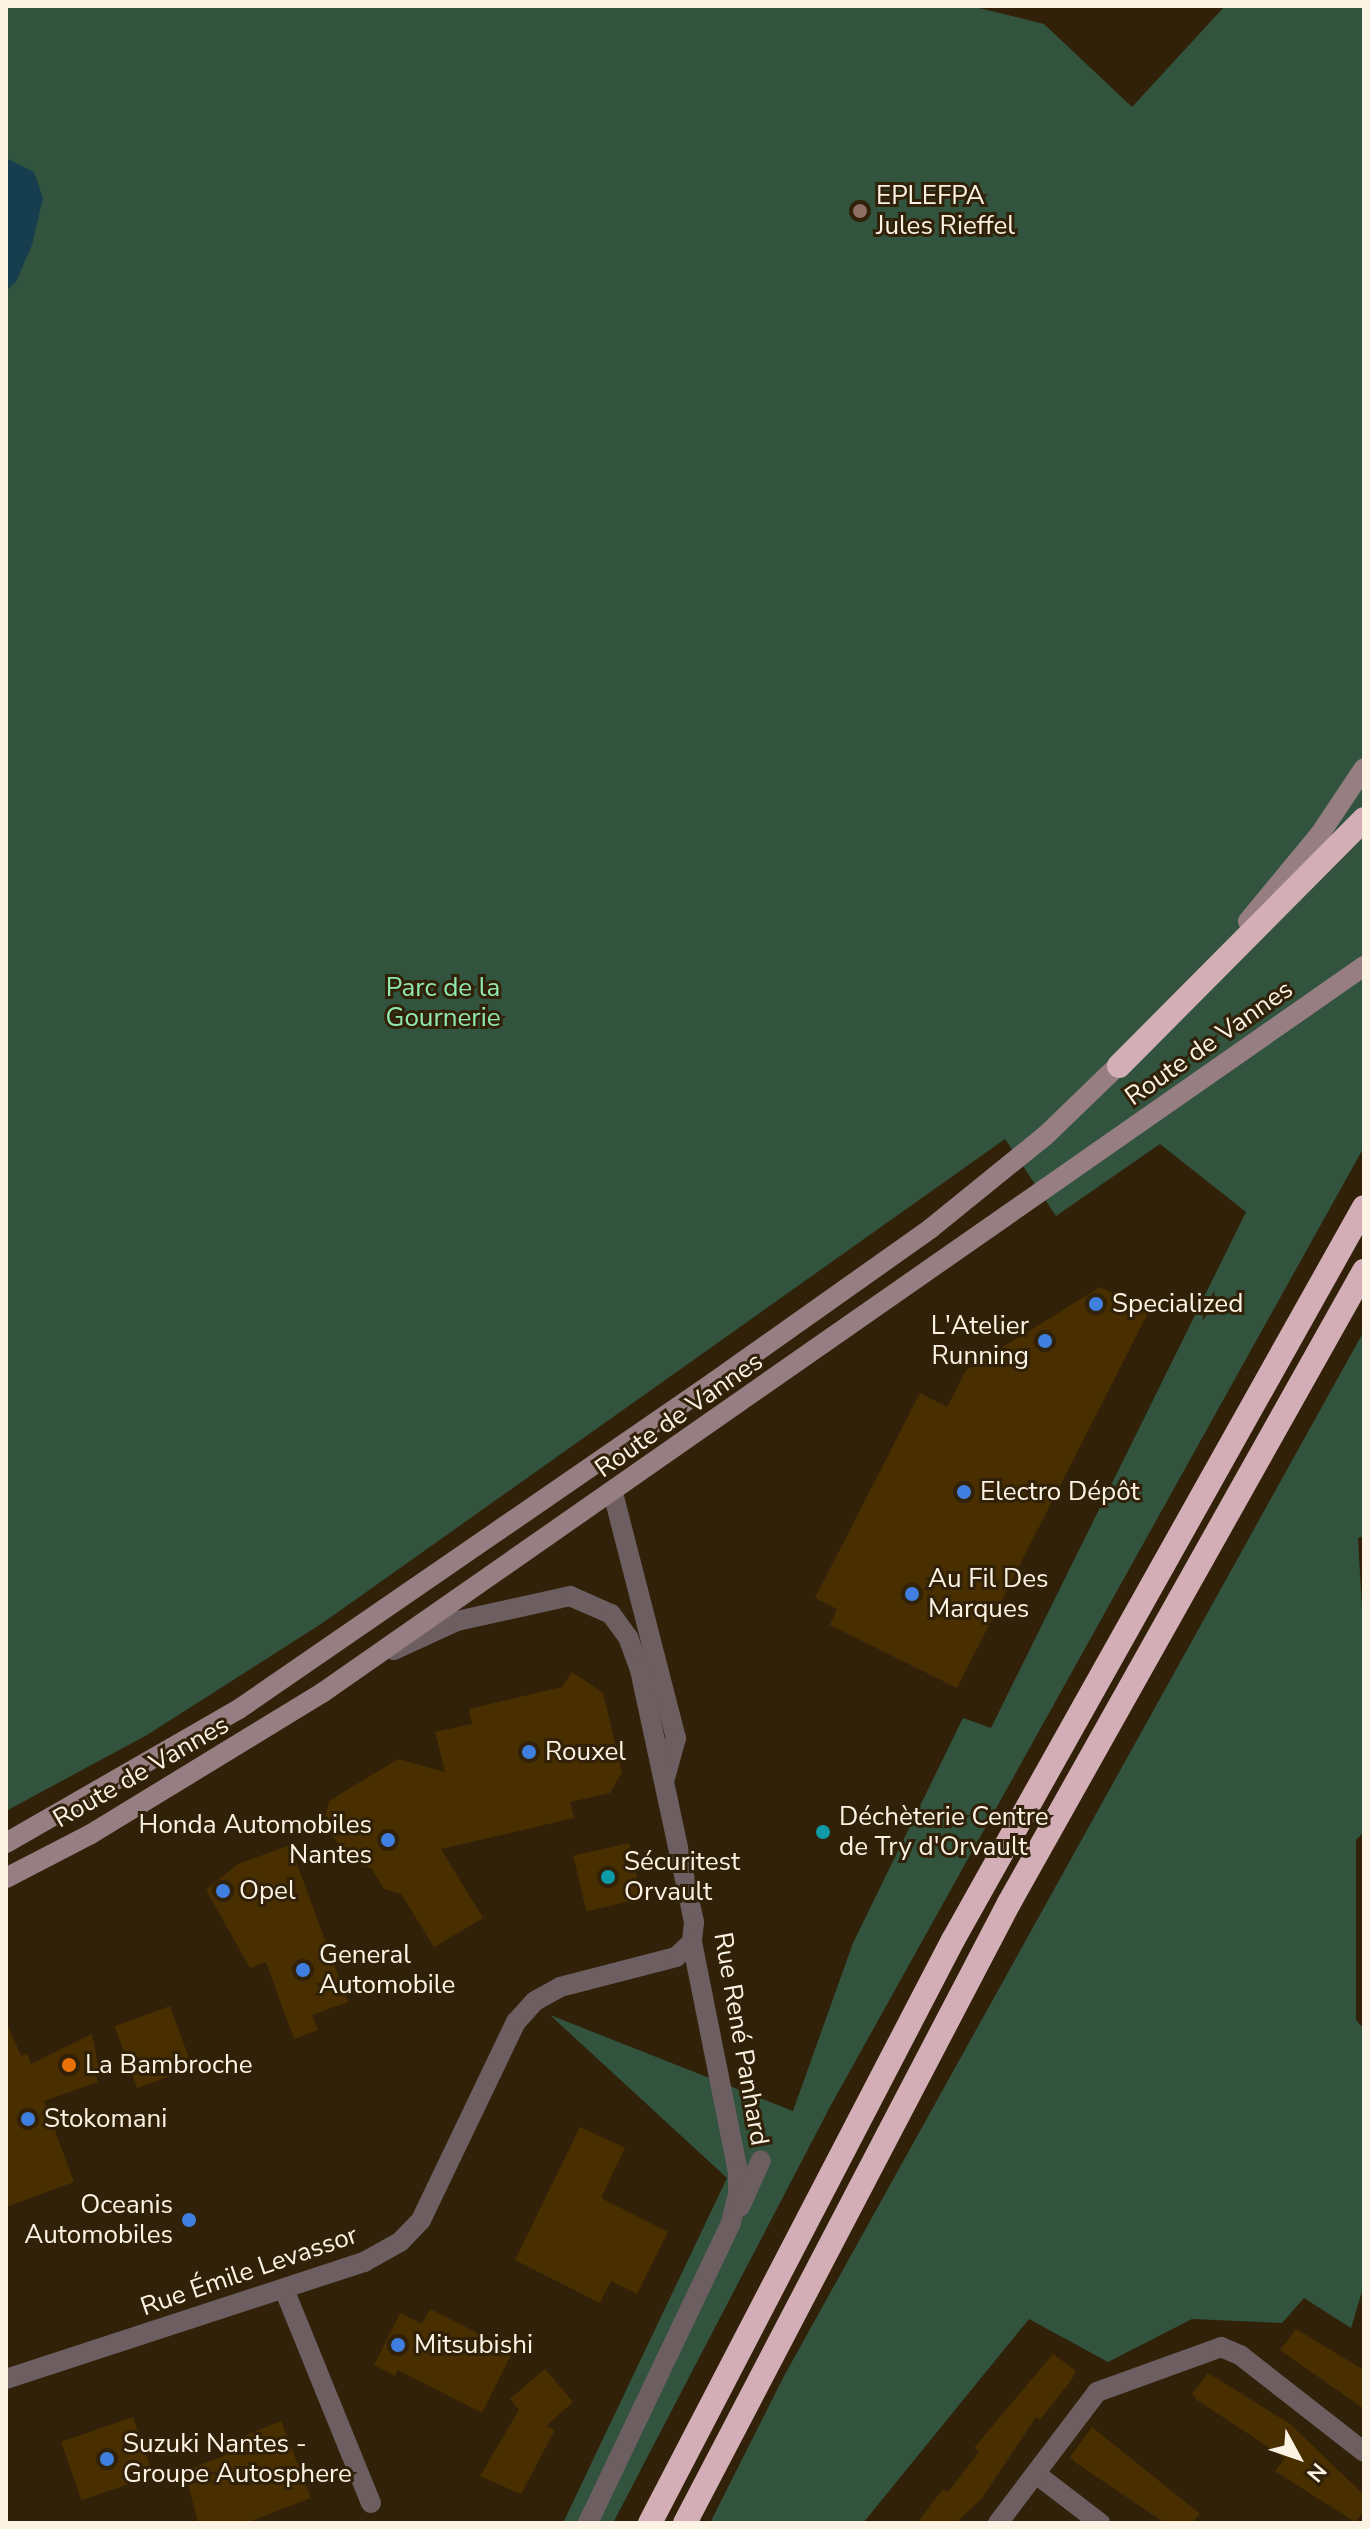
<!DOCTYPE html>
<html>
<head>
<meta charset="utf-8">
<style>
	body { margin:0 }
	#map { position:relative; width:1370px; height:2529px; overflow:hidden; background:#302108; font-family:"Nunito Sans",sans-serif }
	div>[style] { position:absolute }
	.green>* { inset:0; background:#32533e }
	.water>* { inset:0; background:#173e4f }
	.building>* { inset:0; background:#492f00; transform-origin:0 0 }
	.street>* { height:20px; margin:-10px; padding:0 10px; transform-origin:10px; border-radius:10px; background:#6d5e61 }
	.secondary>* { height:20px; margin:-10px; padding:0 10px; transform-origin:10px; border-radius:10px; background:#967e83 }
	.highway>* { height:24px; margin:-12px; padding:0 12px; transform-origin:12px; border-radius:12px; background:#d3aeb6 }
	.dots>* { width:22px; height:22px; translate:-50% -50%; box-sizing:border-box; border:4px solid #302108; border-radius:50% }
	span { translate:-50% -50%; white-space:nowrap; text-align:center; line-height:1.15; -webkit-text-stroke:6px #302108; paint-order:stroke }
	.poi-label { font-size:26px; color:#fdf3e4 }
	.left { translate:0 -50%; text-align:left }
	.right { translate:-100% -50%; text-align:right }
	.park-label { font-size:26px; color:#90e9b0 }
	.street-label { font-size:26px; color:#fdf3e4 }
	.frame { position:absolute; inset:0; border:8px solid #fdf3e4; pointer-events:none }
	.north { position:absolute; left:1258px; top:2417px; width:80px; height:80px; -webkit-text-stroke:6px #302108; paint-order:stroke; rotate:130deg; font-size:22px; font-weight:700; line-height:32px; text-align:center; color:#fdf3e4 }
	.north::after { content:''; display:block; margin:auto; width:28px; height:36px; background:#fdf3e4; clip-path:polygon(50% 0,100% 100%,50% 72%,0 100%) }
</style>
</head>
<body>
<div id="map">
	<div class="green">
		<div style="clip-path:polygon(6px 6px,971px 6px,1044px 24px,1132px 107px,1225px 6px,1364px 6px,1364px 1147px,831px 2105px,613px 2523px,563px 2523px,727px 2178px,550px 2015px,793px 2111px,853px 1943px,963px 1718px,991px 1728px,1246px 1212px,1160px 1144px,1056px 1216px,1005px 1139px,324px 1622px,147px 1735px,6px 1811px)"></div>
		<div style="clip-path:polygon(1364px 1331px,1364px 1536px,1358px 1538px,1364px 1644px,1364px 1832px,1356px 1840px,1356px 2020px,1364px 2029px,1364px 2285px,1351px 2328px,1304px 2298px,1282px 2323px,1192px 2319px,1108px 2362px,1029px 2319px,863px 2523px,710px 2523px,784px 2376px)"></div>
	</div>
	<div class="water">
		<div style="clip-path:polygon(6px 158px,34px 172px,43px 198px,32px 245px,16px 282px,6px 291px)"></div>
	</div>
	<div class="building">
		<div style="clip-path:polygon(1100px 1287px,1149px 1311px,957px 1688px,830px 1625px,837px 1609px,815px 1598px,920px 1393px,947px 1407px,966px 1370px)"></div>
		<div style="clip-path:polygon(572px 1672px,603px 1693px,622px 1772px,610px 1793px,570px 1802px,574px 1818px,441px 1849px,483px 1918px,434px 1947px,401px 1894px,384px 1889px,371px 1868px,350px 1863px,324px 1822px,329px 1801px,398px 1759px,445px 1772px,435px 1732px,472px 1724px,469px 1709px,562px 1687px)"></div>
		<div style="left:629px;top:1843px;width:57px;height:57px;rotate:77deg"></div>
		<div style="clip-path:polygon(290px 1845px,348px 2002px,312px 2015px,318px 2030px,294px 2039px,266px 1962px,250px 1968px,206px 1890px,238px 1864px)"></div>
		<div style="left:170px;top:2006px;width:66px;height:59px;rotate:70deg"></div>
		<div style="clip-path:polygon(6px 2021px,21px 2056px,27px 2053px,31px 2064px,92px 2034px,99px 2070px,94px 2071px,98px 2082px,44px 2101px,74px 2182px,6px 2207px)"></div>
		<div style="clip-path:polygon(580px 2127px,625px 2148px,601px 2198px,668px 2232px,637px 2294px,611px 2281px,600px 2303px,515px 2260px)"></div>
		<div style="clip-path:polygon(430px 2309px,513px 2351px,482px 2413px,398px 2370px,395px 2376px,374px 2365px,400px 2313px,422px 2324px)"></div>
		<div style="clip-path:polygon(1296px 2329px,1364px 2370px,1364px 2409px,1280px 2350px)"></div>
		<div style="clip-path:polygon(1053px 2354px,1076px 2371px,1072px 2379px,1040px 2420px,1036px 2417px,982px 2498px,956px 2523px,917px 2523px,943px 2489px,948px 2492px,979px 2452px,974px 2448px)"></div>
		<div style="clip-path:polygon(545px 2369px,573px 2402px,546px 2426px,555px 2430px,521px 2494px,480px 2476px,519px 2410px,510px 2399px)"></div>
		<div style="clip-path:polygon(1208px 2373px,1290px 2424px,1364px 2495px,1364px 2511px,1355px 2522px,1275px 2471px,1285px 2458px,1197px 2400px,1192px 2394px)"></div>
		<div style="left:133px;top:2417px;width:62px;height:76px;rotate:71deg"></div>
		<div style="clip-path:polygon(281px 2421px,311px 2498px,246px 2523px,198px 2523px,185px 2471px,226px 2455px,222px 2445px)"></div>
		<div style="clip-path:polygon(1092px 2427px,1200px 2514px,1192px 2523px,1165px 2523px,1076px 2463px,1070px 2457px)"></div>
	</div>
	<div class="street">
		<div style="left:613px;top:1493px;width:253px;rotate:75.6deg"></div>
		<div style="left:676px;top:1738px;width:41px;rotate:105.4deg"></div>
		<div style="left:394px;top:1650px;width:69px;rotate:-24.7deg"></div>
		<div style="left:457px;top:1621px;width:116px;rotate:-12.5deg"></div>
		<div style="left:570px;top:1596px;width:45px;rotate:23.7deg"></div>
		<div style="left:611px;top:1614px;width:29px;rotate:54deg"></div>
		<div style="left:628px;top:1637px;width:35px;rotate:70deg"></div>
		<div style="left:640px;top:1670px;width:258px;rotate:77.9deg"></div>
		<div style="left:694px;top:1922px;width:20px;rotate:96deg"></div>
		<div style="left:692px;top:1942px;width:235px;rotate:78.7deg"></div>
		<div style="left:738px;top:2172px;width:22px;rotate:90deg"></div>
		<div style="left:738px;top:2194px;width:30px;rotate:104deg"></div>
		<div style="left:731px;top:2223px;width:332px;rotate:115.5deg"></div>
		<div style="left:740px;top:2207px;width:51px;rotate:-65.9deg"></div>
		<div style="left:284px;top:2289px;width:231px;rotate:67.9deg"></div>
		<div style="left:6px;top:2379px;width:377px;rotate:-18.1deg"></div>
		<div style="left:364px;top:2262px;width:41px;rotate:-29.1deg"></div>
		<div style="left:400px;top:2242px;width:30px;rotate:-46deg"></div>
		<div style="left:421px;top:2220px;width:220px;rotate:-64.4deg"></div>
		<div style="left:516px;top:2022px;width:28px;rotate:-48deg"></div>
		<div style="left:535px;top:2001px;width:29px;rotate:-29deg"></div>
		<div style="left:560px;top:1987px;width:120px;rotate:-14.5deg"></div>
		<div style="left:676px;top:1957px;width:22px;rotate:-43deg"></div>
		<div style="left:1036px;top:2474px;width:81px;rotate:37.4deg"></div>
		<div style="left:998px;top:2523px;width:164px;rotate:-52.9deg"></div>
		<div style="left:1097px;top:2392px;width:132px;rotate:-19.9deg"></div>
		<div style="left:1221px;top:2347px;width:21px;rotate:23deg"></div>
		<div style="left:1240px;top:2355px;width:157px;rotate:38deg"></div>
	</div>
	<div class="secondary">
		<div style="left:1248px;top:921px;width:113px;rotate:-50.4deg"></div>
		<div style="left:1320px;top:834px;width:79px;rotate:-56.3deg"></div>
		<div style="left:6px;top:1843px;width:269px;rotate:-29.9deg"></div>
		<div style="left:239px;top:1709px;width:577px;rotate:-34.54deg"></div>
		<div style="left:714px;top:1382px;width:265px;rotate:-35.3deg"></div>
		<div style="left:930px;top:1229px;width:148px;rotate:-39deg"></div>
		<div style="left:1045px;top:1136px;width:117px;rotate:-44deg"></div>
		<div style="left:6px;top:1878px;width:96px;rotate:-27.4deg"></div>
		<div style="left:91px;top:1834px;width:271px;rotate:-31.4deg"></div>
		<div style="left:322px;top:1693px;width:1271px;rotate:-34.9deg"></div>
	</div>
	<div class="highway">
		<div style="left:1119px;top:1066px;width:348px;rotate:-45.2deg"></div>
		<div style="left:650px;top:2523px;width:657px;rotate:-62.54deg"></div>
		<div style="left:953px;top:1940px;width:840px;rotate:-60.72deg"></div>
		<div style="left:685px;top:2523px;width:700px;rotate:-62.41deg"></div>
		<div style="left:1009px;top:1903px;width:725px;rotate:-60.68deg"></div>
	</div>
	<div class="dots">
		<div style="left:860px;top:211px;background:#8d6e63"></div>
		<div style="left:1096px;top:1304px;background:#3f7fe0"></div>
		<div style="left:1045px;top:1341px;background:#3f7fe0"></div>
		<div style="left:964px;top:1492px;background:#3f7fe0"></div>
		<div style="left:912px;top:1594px;background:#3f7fe0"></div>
		<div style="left:529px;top:1752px;background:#3f7fe0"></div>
		<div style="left:823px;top:1832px;background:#0f9aa8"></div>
		<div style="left:388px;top:1840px;background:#3f7fe0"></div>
		<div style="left:608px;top:1877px;background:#0f9aa8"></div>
		<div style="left:223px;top:1891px;background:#3f7fe0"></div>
		<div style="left:303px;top:1970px;background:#3f7fe0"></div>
		<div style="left:69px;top:2065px;background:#e8710a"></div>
		<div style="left:28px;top:2119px;background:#3f7fe0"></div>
		<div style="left:189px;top:2220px;background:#3f7fe0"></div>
		<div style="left:398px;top:2345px;background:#3f7fe0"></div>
		<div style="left:107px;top:2459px;background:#3f7fe0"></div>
	</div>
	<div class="poi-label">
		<span class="left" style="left:876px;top:211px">EPLEFPA<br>Jules Rieffel</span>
		<span class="left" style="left:1112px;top:1304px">Specialized</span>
		<span class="right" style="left:1029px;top:1341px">L'Atelier<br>Running</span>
		<span class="left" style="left:980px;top:1492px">Electro Dépôt</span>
		<span class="left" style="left:928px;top:1594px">Au Fil Des<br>Marques</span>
		<span class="left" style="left:545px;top:1752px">Rouxel</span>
		<span class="left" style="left:839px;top:1832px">Déchèterie Centre<br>de Try d'Orvault</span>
		<span class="right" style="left:372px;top:1840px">Honda Automobiles<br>Nantes</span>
		<span class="left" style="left:624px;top:1877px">Sécuritest<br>Orvault</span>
		<span class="left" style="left:239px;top:1891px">Opel</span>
		<span class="left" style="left:319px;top:1970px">General<br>Automobile</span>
		<span class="left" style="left:85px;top:2065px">La Bambroche</span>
		<span class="left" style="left:44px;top:2119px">Stokomani</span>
		<span class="right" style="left:173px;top:2220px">Oceanis<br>Automobiles</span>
		<span class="left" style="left:414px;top:2345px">Mitsubishi</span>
		<span class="left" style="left:123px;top:2459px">Suzuki Nantes -<br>Groupe Autosphere</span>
	</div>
	<div class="park-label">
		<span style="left:443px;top:1003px">Parc de la<br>Gournerie</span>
	</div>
	<div class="street-label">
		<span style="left:1209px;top:1043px;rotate:-35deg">Route de Vannes</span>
		<span style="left:679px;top:1415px;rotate:-35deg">Route de Vannes</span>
		<span style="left:141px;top:1772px;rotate:-30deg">Route de Vannes</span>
		<span style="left:741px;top:2039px;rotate:80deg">Rue René Panhard</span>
		<span style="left:249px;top:2271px;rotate:-19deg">Rue Émile Levassor</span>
	</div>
	<div class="frame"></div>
	<div class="north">N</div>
</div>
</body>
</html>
